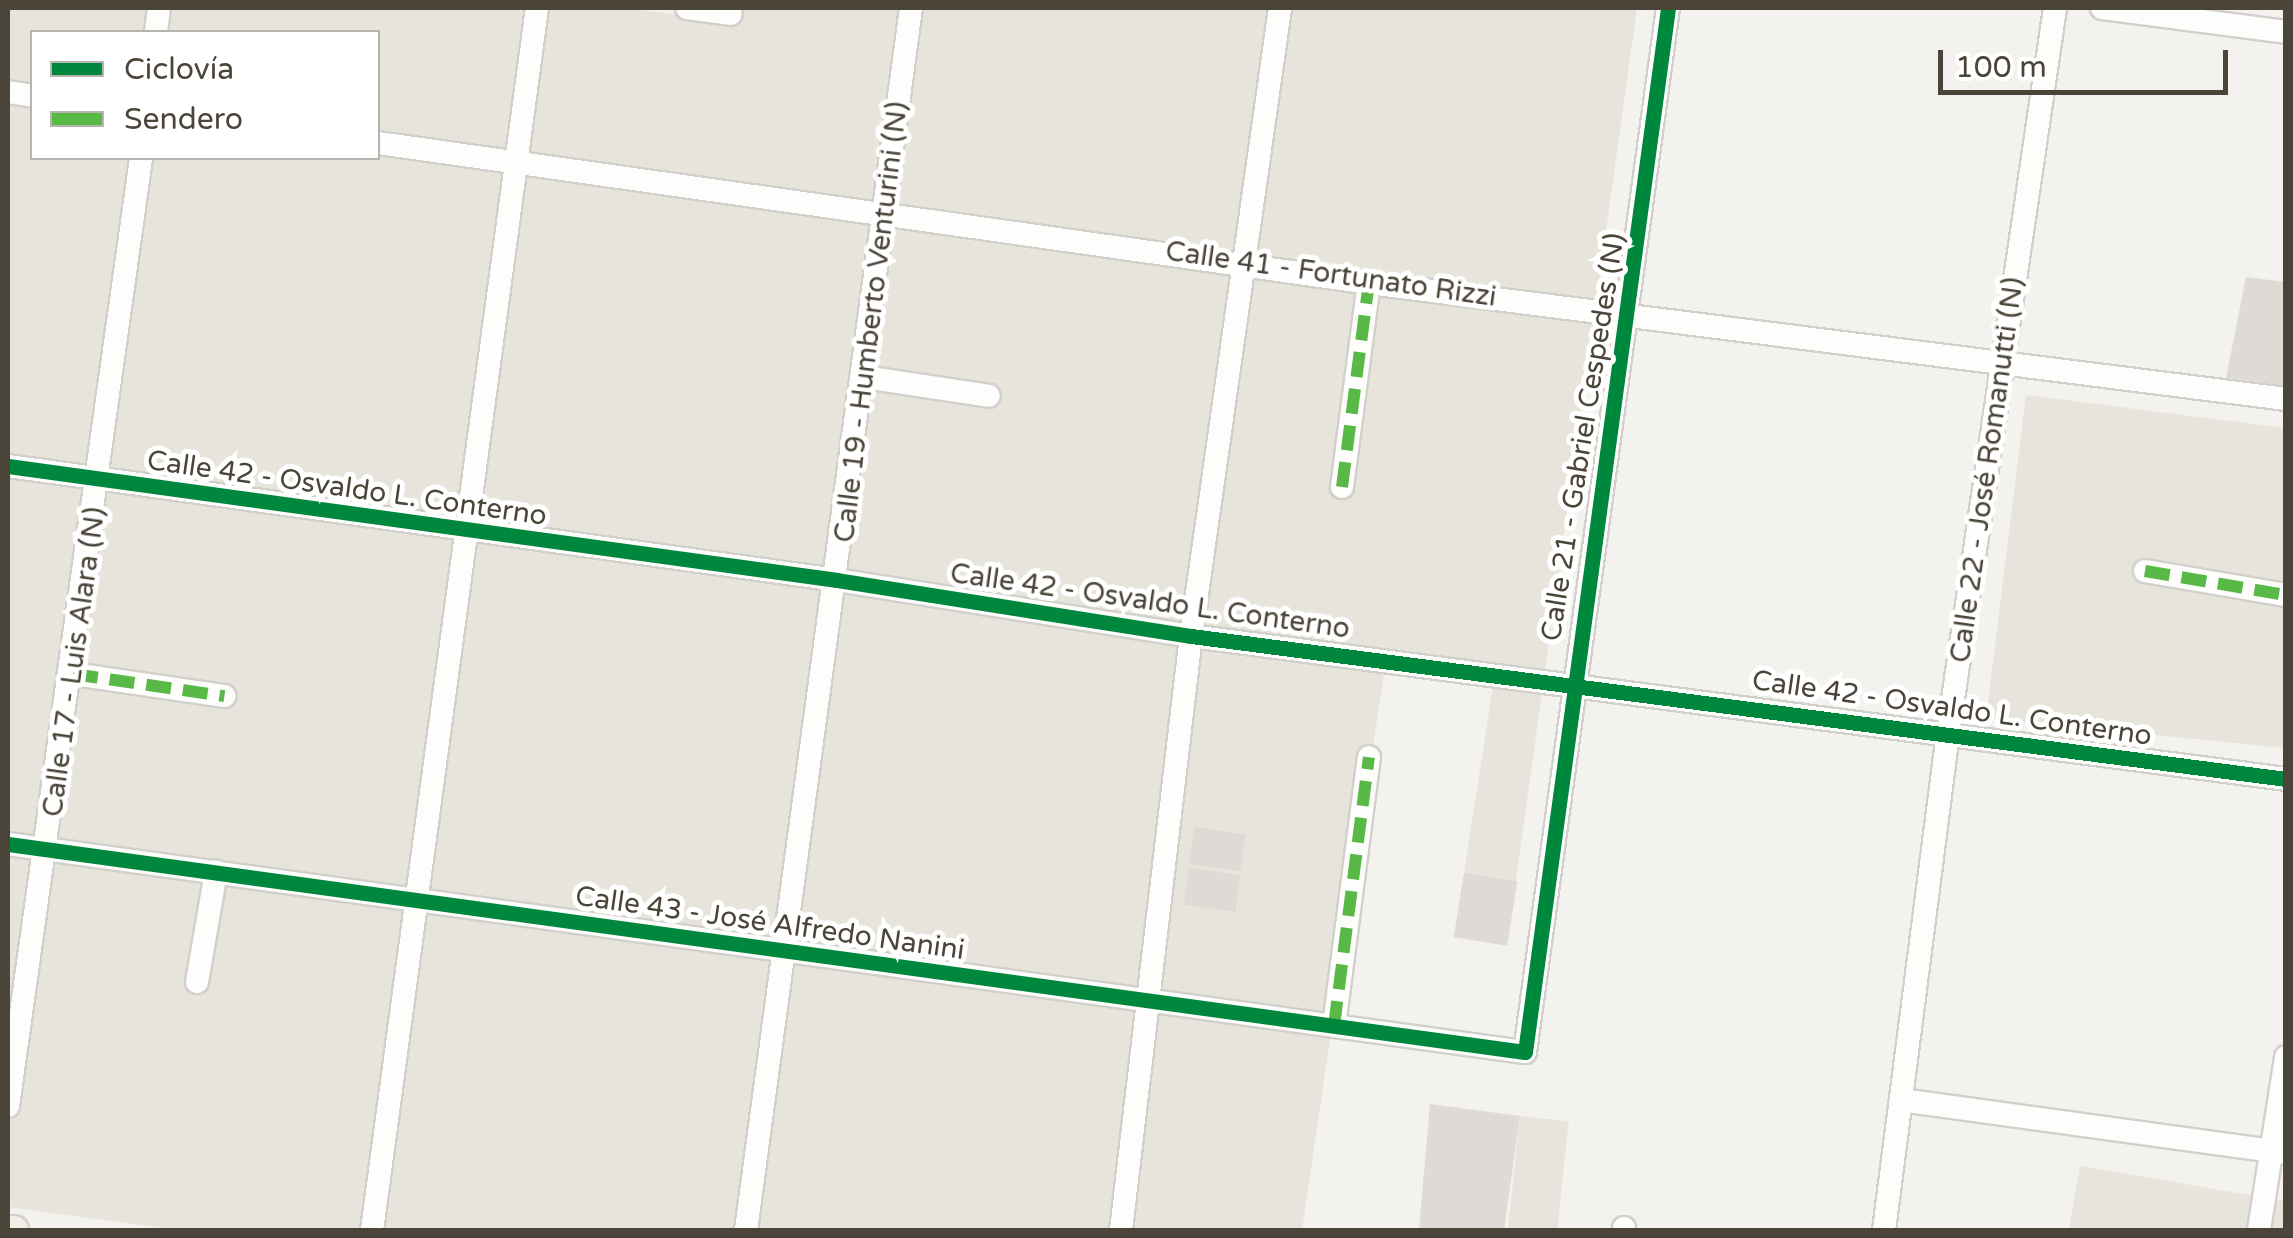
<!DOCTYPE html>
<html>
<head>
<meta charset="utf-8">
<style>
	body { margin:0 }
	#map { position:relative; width:2293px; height:1238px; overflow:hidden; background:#f4f2ee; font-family:"Varela Round",sans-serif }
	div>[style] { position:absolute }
	.residential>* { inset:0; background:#e7e4dc; transform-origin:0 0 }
	.building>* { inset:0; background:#dedbd6; transform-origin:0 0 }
	.roads { filter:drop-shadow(2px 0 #d2d0cb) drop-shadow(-2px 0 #d2d0cb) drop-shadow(0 2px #d2d0cb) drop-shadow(0 -2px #d2d0cb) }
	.minor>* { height:22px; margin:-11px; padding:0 11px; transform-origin:11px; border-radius:11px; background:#fdfdfc }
	.major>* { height:28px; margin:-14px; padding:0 14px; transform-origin:14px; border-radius:14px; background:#f2efe6 }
	.quiet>* { height:12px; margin-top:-6px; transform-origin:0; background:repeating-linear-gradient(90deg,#58b947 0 25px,transparent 0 37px) }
	.cycleway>* { height:15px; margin:-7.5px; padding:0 7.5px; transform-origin:7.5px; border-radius:7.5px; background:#00873e }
	span { translate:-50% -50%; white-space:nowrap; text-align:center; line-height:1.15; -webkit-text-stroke:10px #fff; paint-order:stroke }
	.street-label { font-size:28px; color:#4b4439 }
	.frame { position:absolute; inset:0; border:10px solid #4b4439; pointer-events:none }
	.legend { position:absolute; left:30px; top:30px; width:350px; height:130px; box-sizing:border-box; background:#fff; border:2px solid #b7b4b0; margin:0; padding:12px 18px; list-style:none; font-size:30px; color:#4b4439 }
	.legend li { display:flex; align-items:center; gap:20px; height:50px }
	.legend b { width:50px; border:2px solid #b7b4b0 }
	.scale { position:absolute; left:1938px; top:50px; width:290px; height:45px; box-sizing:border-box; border:5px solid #4b4439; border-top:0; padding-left:12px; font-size:30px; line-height:35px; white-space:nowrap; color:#4b4439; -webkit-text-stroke:8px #fff; paint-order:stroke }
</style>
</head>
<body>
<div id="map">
	<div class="residential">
		<div style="clip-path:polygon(evenodd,8px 8px,628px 8px,720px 21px,721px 8px,1637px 8px,1507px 945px,1454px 937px,1494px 680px,1385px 666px,1302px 1230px,178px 1230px,8px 1207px,8px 8px,32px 32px,378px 32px,378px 158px,32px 158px,32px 32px)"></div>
		<div style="clip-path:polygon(2026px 395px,2285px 428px,2285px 748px,1986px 718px)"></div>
		<div style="left:1520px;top:1116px;width:49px;height:115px;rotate:6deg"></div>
		<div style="clip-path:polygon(2080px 1166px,2285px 1201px,2285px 1230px,2069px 1230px)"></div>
	</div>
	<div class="building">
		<div style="clip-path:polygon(2246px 277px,2286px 282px,2286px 386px,2226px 378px)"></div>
		<div style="left:1194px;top:827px;width:52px;height:37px;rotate:8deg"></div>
		<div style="left:1189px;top:868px;width:52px;height:37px;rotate:8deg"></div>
		<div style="left:1464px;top:873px;width:54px;height:65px;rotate:9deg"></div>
		<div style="clip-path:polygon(1430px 1104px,1520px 1116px,1504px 1230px,1419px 1230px)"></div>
	</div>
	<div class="roads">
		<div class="minor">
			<div style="left:687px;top:8px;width:44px;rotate:7.8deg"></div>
			<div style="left:2102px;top:8px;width:186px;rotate:7.4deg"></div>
			<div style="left:156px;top:32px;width:24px;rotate:-83deg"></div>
			<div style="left:8px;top:92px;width:24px;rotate:9deg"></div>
			<div style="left:378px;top:143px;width:1001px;rotate:8.04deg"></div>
			<div style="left:1369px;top:283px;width:924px;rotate:7.21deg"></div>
			<div style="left:864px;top:377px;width:126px;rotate:8.6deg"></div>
			<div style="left:8px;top:466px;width:837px;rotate:7.83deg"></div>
			<div style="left:837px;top:580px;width:358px;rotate:9deg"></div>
			<div style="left:1191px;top:636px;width:1104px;rotate:7.44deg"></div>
			<div style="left:1342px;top:487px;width:206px;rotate:-82.5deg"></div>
			<div style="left:2145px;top:571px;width:143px;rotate:9.7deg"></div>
			<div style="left:73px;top:674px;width:153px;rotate:8.3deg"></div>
			<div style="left:8px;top:844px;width:1531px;rotate:7.81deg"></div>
			<div style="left:1525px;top:1052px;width:1054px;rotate:-82.2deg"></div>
			<div style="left:197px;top:982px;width:112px;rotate:-80.2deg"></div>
			<div style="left:1334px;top:1026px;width:271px;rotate:-82.6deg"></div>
			<div style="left:1901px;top:1100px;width:389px;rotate:7.8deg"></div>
			<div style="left:8px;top:1106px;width:957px;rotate:-82.01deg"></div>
			<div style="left:372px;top:1230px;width:1233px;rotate:-82.31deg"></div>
			<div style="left:746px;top:1230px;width:1233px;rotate:-82.31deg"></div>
			<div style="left:1121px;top:1230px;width:598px;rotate:-83.28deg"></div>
			<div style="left:1191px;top:636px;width:634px;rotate:-81.93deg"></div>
			<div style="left:1624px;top:1230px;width:2px;rotate:-90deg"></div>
			<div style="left:1884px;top:1230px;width:501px;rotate:-82.66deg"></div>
			<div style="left:1948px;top:733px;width:733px;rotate:-81.6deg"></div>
			<div style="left:2259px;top:1230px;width:175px;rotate:-81.1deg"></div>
		</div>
		<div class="major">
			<div style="left:8px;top:1230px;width:6px"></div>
		</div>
	</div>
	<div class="quiet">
		<div style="left:1342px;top:487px;width:206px;rotate:-82.5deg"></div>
		<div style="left:2145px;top:571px;width:143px;rotate:9.7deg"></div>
		<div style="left:73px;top:674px;width:153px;rotate:8.3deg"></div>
		<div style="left:1334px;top:1026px;width:271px;rotate:-82.6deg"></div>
	</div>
	<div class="cycleway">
		<div style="left:8px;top:466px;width:837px;rotate:7.83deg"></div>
		<div style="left:837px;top:580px;width:358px;rotate:9deg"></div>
		<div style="left:1191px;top:636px;width:1104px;rotate:7.44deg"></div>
		<div style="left:8px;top:844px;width:1531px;rotate:7.81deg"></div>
		<div style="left:1525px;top:1052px;width:1054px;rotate:-82.2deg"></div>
	</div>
	<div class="street-label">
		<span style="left:1331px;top:274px;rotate:8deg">Calle 41 - Fortunato Rizzi</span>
		<span style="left:871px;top:322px;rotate:-83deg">Calle 19 - Humberto Venturini (N)</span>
		<span style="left:1583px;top:437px;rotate:-81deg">Calle 21 - Gabriel Cespedes (N)</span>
		<span style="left:1987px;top:470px;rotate:-82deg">Calle 22 - José Romanutti (N)</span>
		<span style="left:347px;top:488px;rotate:8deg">Calle 42 - Osvaldo L. Conterno</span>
		<span style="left:1150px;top:601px;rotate:8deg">Calle 42 - Osvaldo L. Conterno</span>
		<span style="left:74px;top:662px;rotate:-82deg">Calle 17 - Luis Alara (N)</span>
		<span style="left:1952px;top:708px;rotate:8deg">Calle 42 - Osvaldo L. Conterno</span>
		<span style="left:770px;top:923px;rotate:8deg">Calle 43 - José Alfredo Nanini</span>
	</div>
	<div class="frame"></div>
	<ul class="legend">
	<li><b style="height:12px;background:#00873e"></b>Ciclovía</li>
	<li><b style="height:12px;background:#58b947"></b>Sendero</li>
	</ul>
	<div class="scale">100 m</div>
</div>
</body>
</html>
